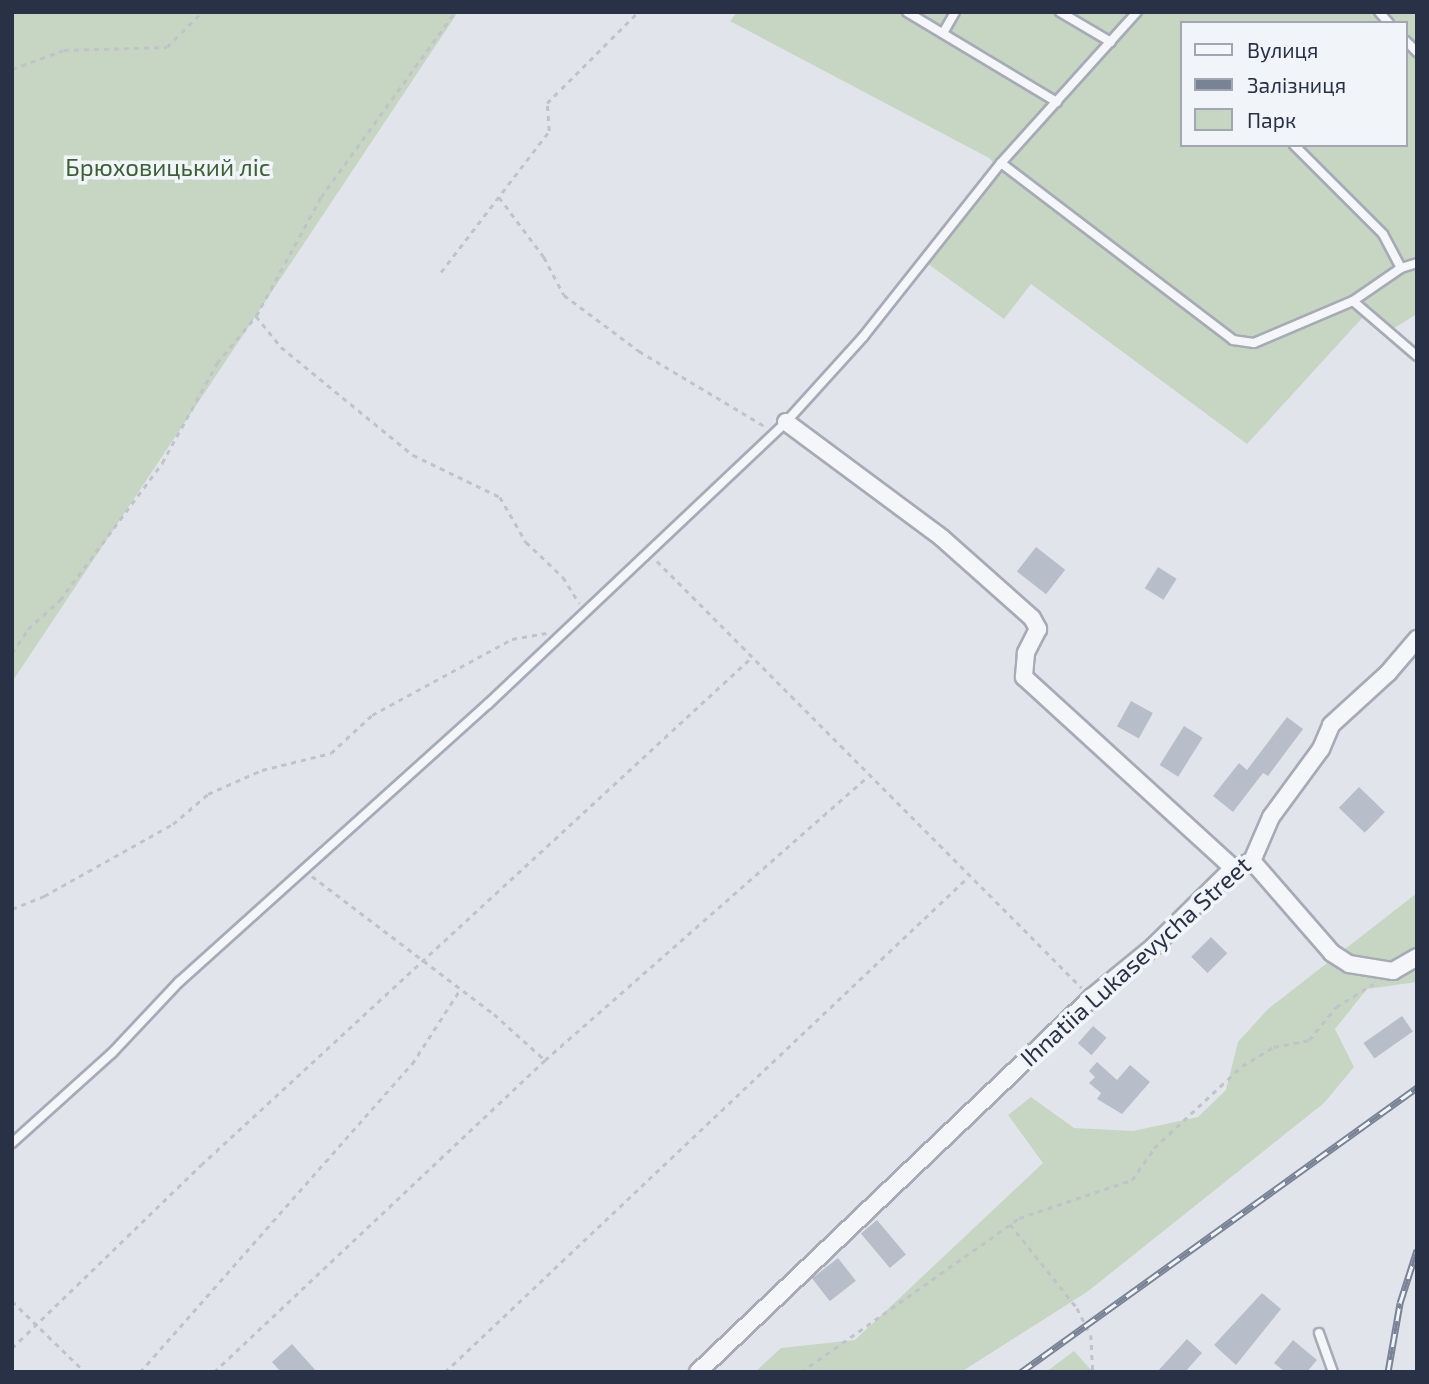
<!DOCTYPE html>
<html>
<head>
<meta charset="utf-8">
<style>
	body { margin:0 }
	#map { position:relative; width:1429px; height:1384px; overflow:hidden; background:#e1e5eb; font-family:"Exo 2",sans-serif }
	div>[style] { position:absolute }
	.green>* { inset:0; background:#c6d6c2 }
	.building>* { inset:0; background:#b8bec9; transform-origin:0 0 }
	.path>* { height:2.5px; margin-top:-1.25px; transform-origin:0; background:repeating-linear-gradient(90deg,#c0c3ca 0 5px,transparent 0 10px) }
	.roads { filter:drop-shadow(2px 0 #a6abb6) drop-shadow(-2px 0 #a6abb6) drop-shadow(0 2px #a6abb6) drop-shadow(0 -2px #a6abb6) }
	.service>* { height:8px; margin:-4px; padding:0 4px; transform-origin:4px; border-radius:4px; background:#f5f6f9 }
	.minor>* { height:16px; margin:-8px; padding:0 8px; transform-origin:8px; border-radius:8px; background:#f5f6f9 }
	.rail>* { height:7px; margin-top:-3.5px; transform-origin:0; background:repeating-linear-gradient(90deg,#f1f4f8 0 13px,#798396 0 26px); box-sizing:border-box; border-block:2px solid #798396 }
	span { translate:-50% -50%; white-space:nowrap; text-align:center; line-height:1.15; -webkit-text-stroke:7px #f1f4f8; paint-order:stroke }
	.park-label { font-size:24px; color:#3b6134 }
	.street-label { font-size:24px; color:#283145 }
	.frame { position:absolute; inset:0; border:14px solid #283145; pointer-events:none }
	.legend { position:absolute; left:1180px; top:21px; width:228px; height:126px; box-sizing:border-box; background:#f1f4f8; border:2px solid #a1a6b0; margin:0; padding:9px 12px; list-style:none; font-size:21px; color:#283145 }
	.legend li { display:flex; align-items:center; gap:14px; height:35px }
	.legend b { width:35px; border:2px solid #a1a6b0 }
</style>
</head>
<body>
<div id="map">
	<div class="green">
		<div style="clip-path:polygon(12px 12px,458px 12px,12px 682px)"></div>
		<div style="clip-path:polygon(evenodd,737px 12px,1417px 12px,1417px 314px,1386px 333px,1363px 317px,1247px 444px,1031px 284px,1004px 319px,924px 261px,1001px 170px,989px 158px,730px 21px,737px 12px,1182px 23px,1406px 23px,1406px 145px,1182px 145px,1182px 23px)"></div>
		<div style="clip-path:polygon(1417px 893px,1417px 982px,1367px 989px,1335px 1029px,1354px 1067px,1324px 1103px,1087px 1292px,961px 1372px,755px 1372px,781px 1348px,855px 1340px,1043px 1163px,1008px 1115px,1031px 1097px,1074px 1128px,1133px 1131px,1198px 1117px,1226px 1090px,1238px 1042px,1268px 1009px)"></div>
		<div style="clip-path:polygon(1074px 1351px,1093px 1372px,1046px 1372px)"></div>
	</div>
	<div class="building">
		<div style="left:1036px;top:547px;width:37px;height:31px;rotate:38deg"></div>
		<div style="left:1158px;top:567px;width:22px;height:25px;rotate:32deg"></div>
		<div style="left:1131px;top:701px;width:25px;height:29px;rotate:29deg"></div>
		<div style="clip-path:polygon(1287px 717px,1303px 729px,1268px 776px,1263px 773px,1233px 812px,1213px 796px,1239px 763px,1247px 770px)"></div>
		<div style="left:1184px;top:726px;width:22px;height:46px;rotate:32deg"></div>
		<div style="left:1359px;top:787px;width:36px;height:29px;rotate:44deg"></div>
		<div style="left:1211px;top:937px;width:23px;height:28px;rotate:45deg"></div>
		<div style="left:1402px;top:1016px;width:19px;height:47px;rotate:55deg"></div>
		<div style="left:1093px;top:1026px;width:18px;height:23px;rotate:41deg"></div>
		<div style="clip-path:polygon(1097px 1062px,1117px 1080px,1130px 1065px,1150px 1082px,1122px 1114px,1097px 1099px,1101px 1093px,1089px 1083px,1095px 1077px,1089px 1071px)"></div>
		<div style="left:877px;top:1220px;width:45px;height:21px;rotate:50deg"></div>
		<div style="left:838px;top:1258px;width:29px;height:33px;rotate:52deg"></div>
		<div style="clip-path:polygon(1262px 1293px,1281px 1309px,1236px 1365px,1214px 1345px)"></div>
		<div style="clip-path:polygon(1187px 1339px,1202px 1353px,1185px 1372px,1157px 1372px)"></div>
		<div style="clip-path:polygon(1293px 1340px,1317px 1360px,1307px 1372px,1285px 1372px,1274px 1363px)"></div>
		<div style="clip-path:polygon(292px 1344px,317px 1372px,281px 1372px,272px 1362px)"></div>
	</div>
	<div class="path">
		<div style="left:12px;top:69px;width:55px;rotate:-20.1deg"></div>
		<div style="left:64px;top:50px;width:103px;rotate:-1.7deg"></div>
		<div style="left:167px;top:47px;width:49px;rotate:-45deg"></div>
		<div style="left:499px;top:197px;width:75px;rotate:53.1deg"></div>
		<div style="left:544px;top:257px;width:43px;rotate:62.2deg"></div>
		<div style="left:564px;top:295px;width:94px;rotate:36.7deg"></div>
		<div style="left:639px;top:351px;width:148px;rotate:30.9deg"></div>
		<div style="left:441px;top:272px;width:178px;rotate:-52.5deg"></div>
		<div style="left:549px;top:131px;width:28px;rotate:-94deg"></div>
		<div style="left:547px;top:103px;width:129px;rotate:-45deg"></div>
		<div style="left:256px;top:316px;width:40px;rotate:51deg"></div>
		<div style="left:281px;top:347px;width:171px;rotate:39.3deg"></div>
		<div style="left:413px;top:455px;width:97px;rotate:25.8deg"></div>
		<div style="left:500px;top:497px;width:52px;rotate:60deg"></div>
		<div style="left:526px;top:542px;width:51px;rotate:43.4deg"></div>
		<div style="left:563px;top:577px;width:31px;rotate:58deg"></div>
		<div style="left:657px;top:561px;width:602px;rotate:45.13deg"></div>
		<div style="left:12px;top:653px;width:29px;rotate:-56deg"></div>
		<div style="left:28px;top:629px;width:43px;rotate:-42.2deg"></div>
		<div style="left:60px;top:600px;width:171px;rotate:-53.3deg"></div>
		<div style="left:162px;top:463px;width:114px;rotate:-61.2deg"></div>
		<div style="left:217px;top:363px;width:61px;rotate:-50.3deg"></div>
		<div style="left:256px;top:316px;width:136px;rotate:-61.4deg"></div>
		<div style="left:321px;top:197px;width:228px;rotate:-54.1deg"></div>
		<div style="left:312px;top:876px;width:228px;rotate:37.2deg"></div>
		<div style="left:494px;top:1014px;width:69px;rotate:42deg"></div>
		<div style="left:12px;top:909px;width:35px;rotate:-22deg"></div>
		<div style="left:44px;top:896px;width:148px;rotate:-29.2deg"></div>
		<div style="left:173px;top:824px;width:46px;rotate:-40.6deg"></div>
		<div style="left:208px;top:794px;width:59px;rotate:-24deg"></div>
		<div style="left:262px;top:770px;width:71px;rotate:-13.8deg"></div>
		<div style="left:331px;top:753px;width:56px;rotate:-42.8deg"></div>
		<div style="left:372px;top:715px;width:159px;rotate:-28.5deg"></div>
		<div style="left:512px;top:639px;width:35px;rotate:-10deg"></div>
		<div style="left:1010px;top:1224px;width:107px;rotate:51.4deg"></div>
		<div style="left:1077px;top:1308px;width:30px;rotate:63deg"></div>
		<div style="left:1091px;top:1335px;width:37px;rotate:87deg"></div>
		<div style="left:12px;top:1301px;width:102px;rotate:44.2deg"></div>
		<div style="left:12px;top:1348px;width:263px;rotate:-44.1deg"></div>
		<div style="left:201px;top:1165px;width:748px;rotate:-42.67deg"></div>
		<div style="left:140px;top:1372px;width:411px;rotate:-48.6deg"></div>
		<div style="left:412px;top:1064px;width:87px;rotate:-57.2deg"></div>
		<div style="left:214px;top:1372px;width:455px;rotate:-43.3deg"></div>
		<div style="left:545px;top:1060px;width:429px;rotate:-41.3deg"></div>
		<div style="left:445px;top:1372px;width:720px;rotate:-43.42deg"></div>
		<div style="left:801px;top:1372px;width:267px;rotate:-35.2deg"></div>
		<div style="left:1019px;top:1218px;width:119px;rotate:-18.6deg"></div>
		<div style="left:1132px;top:1180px;width:39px;rotate:-55deg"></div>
		<div style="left:1154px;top:1148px;width:120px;rotate:-43deg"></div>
		<div style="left:1242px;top:1066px;width:37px;rotate:-31deg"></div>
		<div style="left:1274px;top:1047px;width:36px;rotate:-11deg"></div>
		<div style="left:1309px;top:1040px;width:43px;rotate:-50.7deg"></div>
		<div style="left:1336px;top:1007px;width:44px;rotate:-31.9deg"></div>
	</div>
	<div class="roads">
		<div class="service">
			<div style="left:907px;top:12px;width:175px;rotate:31deg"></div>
			<div style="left:1060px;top:12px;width:59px;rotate:30.5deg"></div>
			<div style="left:1379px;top:12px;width:15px;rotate:48deg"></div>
			<div style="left:943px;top:33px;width:24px;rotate:-60deg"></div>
			<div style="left:1406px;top:41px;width:16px;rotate:45deg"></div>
			<div style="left:1001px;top:163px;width:203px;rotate:-48deg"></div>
			<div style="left:1401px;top:268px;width:17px;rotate:-17deg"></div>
			<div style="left:1353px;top:301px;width:84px;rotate:40.7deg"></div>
			<div style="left:12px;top:1143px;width:135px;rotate:-42deg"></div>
			<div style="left:112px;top:1053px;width:98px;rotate:-46.7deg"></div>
			<div style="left:179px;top:982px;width:416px;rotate:-42deg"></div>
			<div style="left:488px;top:704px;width:410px;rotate:-43.4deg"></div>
			<div style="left:786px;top:422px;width:115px;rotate:-47.8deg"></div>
			<div style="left:863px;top:337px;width:222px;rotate:-51.6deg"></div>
			<div style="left:1001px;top:163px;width:292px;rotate:37.3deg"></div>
			<div style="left:1233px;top:340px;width:21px;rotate:8deg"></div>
			<div style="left:1254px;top:343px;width:108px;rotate:-23deg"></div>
			<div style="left:1353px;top:301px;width:58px;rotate:-34.5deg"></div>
			<div style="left:1401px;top:268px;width:38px;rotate:-118deg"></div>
			<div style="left:1383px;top:234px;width:126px;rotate:-135deg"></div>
			<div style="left:1319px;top:1333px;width:41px;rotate:70.3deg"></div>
		</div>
		<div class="minor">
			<div style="left:786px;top:422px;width:194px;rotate:36.6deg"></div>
			<div style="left:942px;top:538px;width:120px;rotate:41.6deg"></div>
			<div style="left:1032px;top:618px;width:13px;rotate:61deg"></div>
			<div style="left:1038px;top:629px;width:27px;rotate:117deg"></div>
			<div style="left:1026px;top:653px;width:24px;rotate:95deg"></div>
			<div style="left:1024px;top:677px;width:286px;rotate:42.4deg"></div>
			<div style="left:1252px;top:861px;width:122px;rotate:49deg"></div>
			<div style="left:1332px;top:953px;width:20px;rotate:33deg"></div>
			<div style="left:1349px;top:964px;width:45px;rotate:9deg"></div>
			<div style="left:1393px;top:971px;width:28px;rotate:-30deg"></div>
			<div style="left:698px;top:1372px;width:544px;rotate:-43.58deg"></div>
			<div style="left:1092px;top:997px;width:79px;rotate:-39.3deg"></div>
			<div style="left:1153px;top:947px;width:105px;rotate:-44.6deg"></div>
			<div style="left:1228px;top:873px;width:27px;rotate:-27deg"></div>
			<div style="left:1252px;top:861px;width:48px;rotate:-66.6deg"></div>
			<div style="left:1271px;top:817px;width:84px;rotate:-53.7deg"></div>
			<div style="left:1321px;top:749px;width:26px;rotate:-67deg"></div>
			<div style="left:1331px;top:725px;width:77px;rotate:-42.4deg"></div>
			<div style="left:1388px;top:673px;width:45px;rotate:-49.5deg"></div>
		</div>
	</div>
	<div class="rail">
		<div style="left:1021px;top:1372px;width:488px;rotate:-35.7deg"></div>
		<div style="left:1388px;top:1372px;width:70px;rotate:-80.1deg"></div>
		<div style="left:1400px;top:1303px;width:56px;rotate:-72.2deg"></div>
	</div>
	<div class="park-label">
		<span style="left:168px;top:167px">Брюховицький ліс</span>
	</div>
	<div class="street-label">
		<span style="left:1135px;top:961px;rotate:-42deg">Ihnatiia Lukasevycha Street</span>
	</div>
	<div class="frame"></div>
	<ul class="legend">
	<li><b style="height:9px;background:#f5f6f9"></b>Вулиця</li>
	<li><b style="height:9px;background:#798396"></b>Залізниця</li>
	<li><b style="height:19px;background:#c6d6c2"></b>Парк</li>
	</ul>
</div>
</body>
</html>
